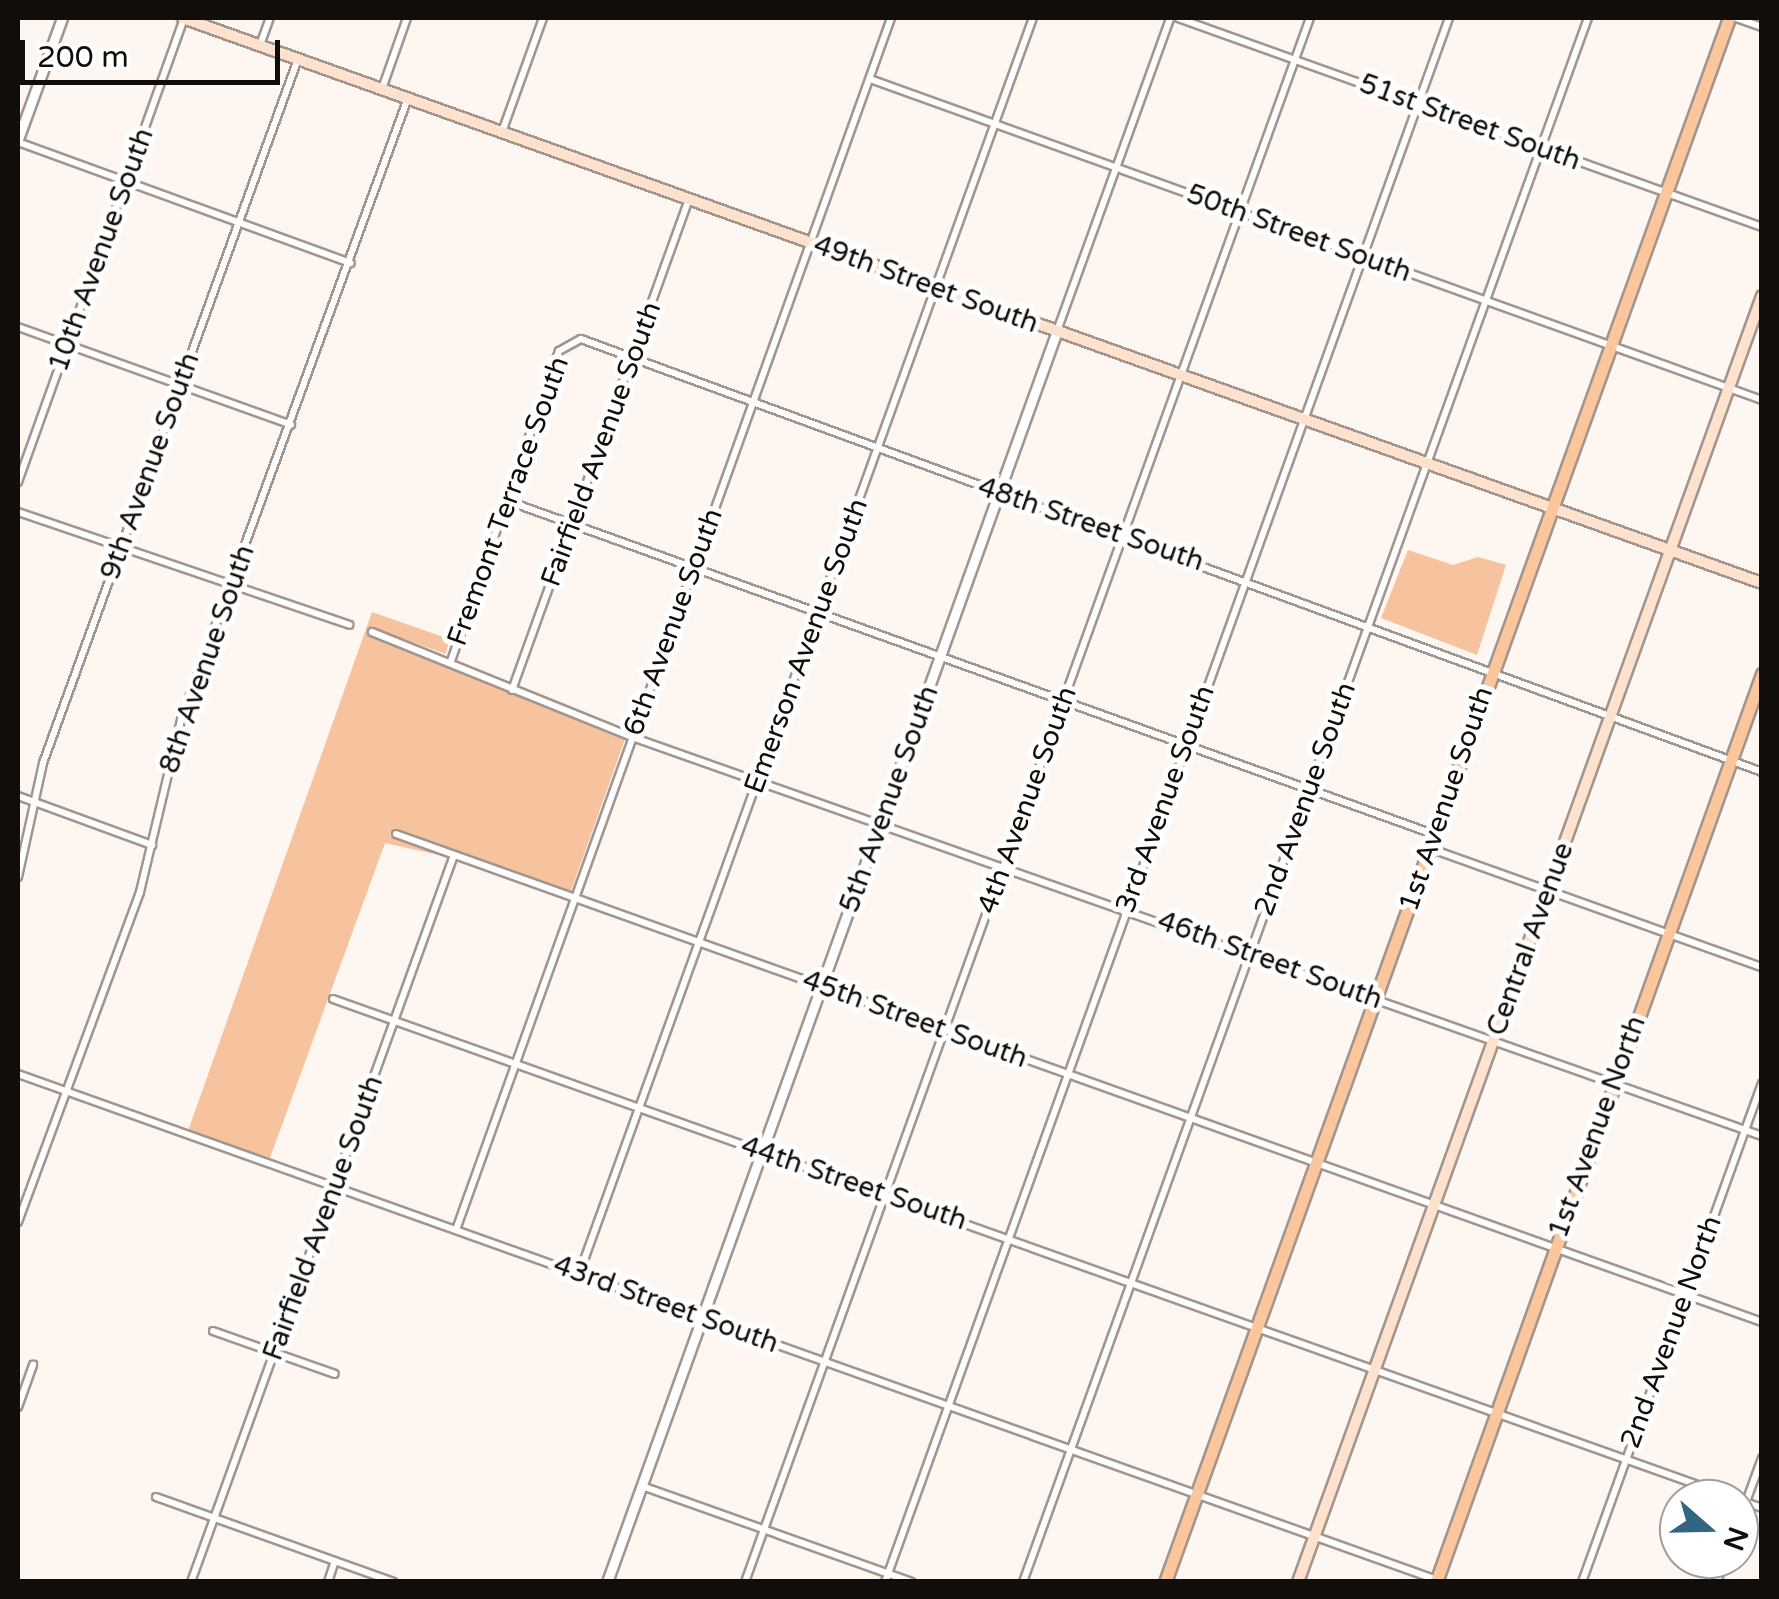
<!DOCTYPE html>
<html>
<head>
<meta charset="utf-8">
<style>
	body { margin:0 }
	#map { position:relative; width:1779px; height:1599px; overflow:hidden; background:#fef6f1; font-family:"Varela Round",sans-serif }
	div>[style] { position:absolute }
	.green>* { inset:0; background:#f7c29e }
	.roads { filter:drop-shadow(2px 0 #a1958d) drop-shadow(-2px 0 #a1958d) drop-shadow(0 2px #a1958d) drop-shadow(0 -2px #a1958d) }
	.minor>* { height:6px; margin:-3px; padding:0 3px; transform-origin:3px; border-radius:3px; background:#fff }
	.tertiary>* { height:9px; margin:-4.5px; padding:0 4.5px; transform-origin:4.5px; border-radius:4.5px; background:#fff }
	.secondary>* { height:10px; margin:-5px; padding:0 5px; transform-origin:5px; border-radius:5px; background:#fee2ce }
	.primary>* { height:11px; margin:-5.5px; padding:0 5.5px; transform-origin:5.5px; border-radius:5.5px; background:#fcc69d }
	span { translate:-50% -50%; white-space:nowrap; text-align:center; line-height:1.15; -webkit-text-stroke:10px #fff; paint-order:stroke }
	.street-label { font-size:28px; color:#110d0a }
	.frame { position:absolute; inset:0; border:20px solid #110d0a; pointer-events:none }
	.north { position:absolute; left:1659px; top:1479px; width:100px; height:100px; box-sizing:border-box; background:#fff; border:2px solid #a09e9d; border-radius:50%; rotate:110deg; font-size:28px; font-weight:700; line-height:40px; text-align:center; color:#110d0a }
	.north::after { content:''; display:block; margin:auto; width:35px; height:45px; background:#326582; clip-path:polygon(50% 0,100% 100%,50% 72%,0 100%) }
	.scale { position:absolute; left:20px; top:40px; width:260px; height:45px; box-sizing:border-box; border:5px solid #110d0a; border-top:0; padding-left:12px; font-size:30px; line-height:35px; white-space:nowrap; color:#110d0a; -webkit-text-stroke:8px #fff; paint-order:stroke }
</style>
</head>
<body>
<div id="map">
	<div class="green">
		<div style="clip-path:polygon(1408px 550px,1453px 565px,1478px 557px,1506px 565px,1477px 655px,1381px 618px)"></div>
		<div style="clip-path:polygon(372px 612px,449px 639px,446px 654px,370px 627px,367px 635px,625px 739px,571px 891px,393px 828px,390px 837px,443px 856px,385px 843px,270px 1158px,188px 1131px)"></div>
	</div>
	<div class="roads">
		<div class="minor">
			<div style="left:1178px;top:18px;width:620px;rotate:19.69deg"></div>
			<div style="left:1736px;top:18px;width:28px;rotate:19deg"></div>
			<div style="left:260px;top:45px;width:29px;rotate:-70deg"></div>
			<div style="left:870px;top:79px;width:948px;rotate:19.79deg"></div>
			<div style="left:382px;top:89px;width:75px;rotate:-70.6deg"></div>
			<div style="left:502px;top:132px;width:121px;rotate:-70.2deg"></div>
			<div style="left:18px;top:142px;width:354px;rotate:20deg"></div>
			<div style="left:18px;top:327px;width:290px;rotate:19.7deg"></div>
			<div style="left:1057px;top:331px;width:333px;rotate:-70.1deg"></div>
			<div style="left:18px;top:482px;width:493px;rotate:-70.3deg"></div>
			<div style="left:505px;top:500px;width:986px;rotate:19.79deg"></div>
			<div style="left:18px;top:512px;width:350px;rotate:18.8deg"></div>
			<div style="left:372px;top:632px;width:280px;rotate:22deg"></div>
			<div style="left:632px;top:737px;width:1198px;rotate:19.45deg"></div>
			<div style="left:451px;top:661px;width:328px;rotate:-70.8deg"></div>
			<div style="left:559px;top:351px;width:25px;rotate:-29deg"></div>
			<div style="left:581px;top:339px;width:1258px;rotate:20.13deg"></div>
			<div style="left:512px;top:690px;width:522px;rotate:-70.18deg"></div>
			<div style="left:18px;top:796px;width:143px;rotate:20.1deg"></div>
			<div style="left:396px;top:834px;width:1451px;rotate:19.66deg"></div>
			<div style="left:1429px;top:848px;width:354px;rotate:19.7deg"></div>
			<div style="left:18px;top:877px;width:117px;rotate:-77.6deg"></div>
			<div style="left:43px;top:763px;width:749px;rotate:-70.09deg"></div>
			<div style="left:333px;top:999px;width:1490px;rotate:19.6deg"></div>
			<div style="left:18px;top:1074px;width:1512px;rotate:19.63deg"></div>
			<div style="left:18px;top:1222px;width:352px;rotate:-69.7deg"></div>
			<div style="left:140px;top:892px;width:177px;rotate:-76.6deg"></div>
			<div style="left:181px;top:720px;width:662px;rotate:-69.95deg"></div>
			<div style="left:457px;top:1227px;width:1285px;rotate:-70.25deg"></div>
			<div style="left:579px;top:1274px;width:1336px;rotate:-70.13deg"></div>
			<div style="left:213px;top:1331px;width:129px;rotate:19.4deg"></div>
			<div style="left:18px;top:1407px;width:45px;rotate:-70.3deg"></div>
			<div style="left:642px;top:1486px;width:286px;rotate:19.6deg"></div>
			<div style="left:156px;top:1497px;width:252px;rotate:19.7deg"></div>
			<div style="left:1745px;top:1502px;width:18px;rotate:19deg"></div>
			<div style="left:1739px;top:1521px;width:67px;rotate:-69.9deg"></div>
			<div style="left:191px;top:1582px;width:773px;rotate:-70.11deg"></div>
			<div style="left:328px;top:1582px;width:22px;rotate:-72deg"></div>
			<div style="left:745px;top:1582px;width:1663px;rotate:-70.14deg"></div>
			<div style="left:885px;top:1582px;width:1663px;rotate:-70.17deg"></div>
			<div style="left:1023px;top:1582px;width:1663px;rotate:-70.14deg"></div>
			<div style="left:1582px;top:1582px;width:530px;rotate:-70.16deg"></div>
			<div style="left:1717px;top:1582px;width:24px;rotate:-71deg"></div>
		</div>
		<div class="tertiary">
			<div style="left:18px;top:139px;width:129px;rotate:-70deg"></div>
			<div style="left:607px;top:1582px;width:1329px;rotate:-70.22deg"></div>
		</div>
		<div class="secondary">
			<div style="left:183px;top:18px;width:1677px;rotate:19.69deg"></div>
			<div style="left:1298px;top:1582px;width:1367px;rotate:-70.16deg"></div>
		</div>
		<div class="primary">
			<div style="left:1165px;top:1582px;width:1663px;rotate:-70.17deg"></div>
			<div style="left:1436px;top:1582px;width:965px;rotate:-70.25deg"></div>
		</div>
	</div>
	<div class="street-label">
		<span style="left:1470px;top:122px;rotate:20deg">51st Street South</span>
		<span style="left:1299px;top:233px;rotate:20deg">50th Street South</span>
		<span style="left:101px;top:250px;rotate:-70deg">10th Avenue South</span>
		<span style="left:926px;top:284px;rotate:20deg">49th Street South</span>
		<span style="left:601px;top:444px;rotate:-70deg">Fairfield Avenue South</span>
		<span style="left:150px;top:466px;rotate:-70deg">9th Avenue South</span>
		<span style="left:508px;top:501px;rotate:-70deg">Fremont Terrace South</span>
		<span style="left:1091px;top:524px;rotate:19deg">48th Street South</span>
		<span style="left:673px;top:622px;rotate:-70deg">6th Avenue South</span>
		<span style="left:806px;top:646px;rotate:-70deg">Emerson Avenue South</span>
		<span style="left:207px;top:659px;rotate:-71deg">8th Avenue South</span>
		<span style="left:889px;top:799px;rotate:-70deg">5th Avenue South</span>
		<span style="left:1165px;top:799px;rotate:-70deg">3rd Avenue South</span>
		<span style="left:1305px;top:799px;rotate:-70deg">2nd Avenue South</span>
		<span style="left:1446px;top:799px;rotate:-71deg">1st Avenue South</span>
		<span style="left:1027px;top:800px;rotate:-70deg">4th Avenue South</span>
		<span style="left:1530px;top:939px;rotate:-70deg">Central Avenue</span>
		<span style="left:1270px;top:960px;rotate:20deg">46th Street South</span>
		<span style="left:915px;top:1019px;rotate:20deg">45th Street South</span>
		<span style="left:1597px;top:1127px;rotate:-70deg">1st Avenue North</span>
		<span style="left:854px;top:1183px;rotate:19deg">44th Street South</span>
		<span style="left:323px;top:1218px;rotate:-70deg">Fairfield Avenue South</span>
		<span style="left:666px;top:1304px;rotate:20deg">43rd Street South</span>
		<span style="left:1671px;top:1332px;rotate:-70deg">2nd Avenue North</span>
	</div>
	<div class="frame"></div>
	<div class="north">N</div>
	<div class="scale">200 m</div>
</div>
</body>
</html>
